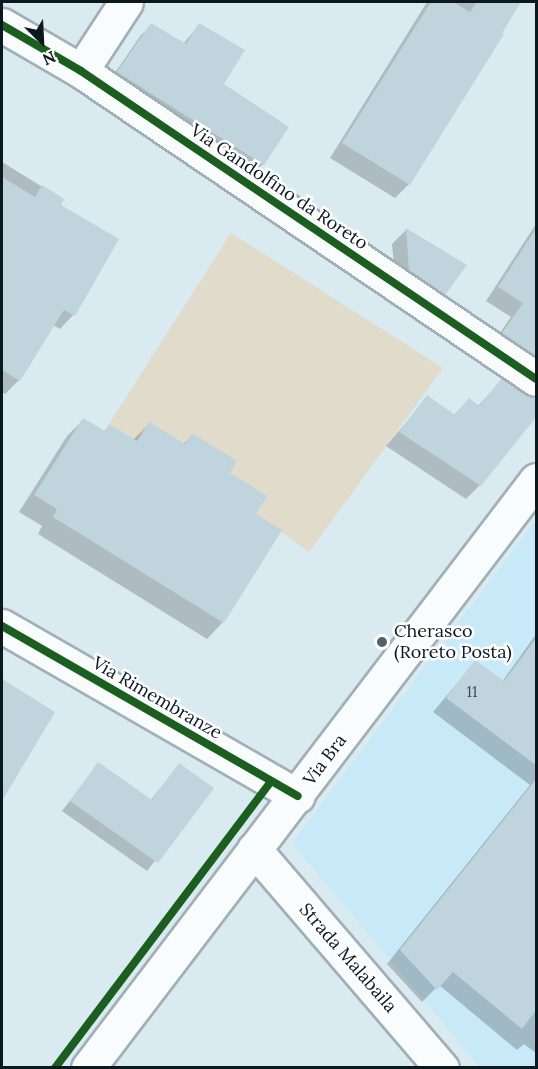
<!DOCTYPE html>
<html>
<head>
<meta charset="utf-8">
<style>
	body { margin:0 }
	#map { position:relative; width:538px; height:1069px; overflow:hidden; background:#daeaf1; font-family:Lora,serif }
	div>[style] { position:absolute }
	.built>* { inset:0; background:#c8e9f7 }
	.green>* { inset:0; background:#e0dbca }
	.shadow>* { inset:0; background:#0003 }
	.building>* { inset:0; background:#bfd4dc }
	.roads { filter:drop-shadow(2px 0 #a2b0b6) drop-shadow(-2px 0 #a2b0b6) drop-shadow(0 2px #a2b0b6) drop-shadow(0 -2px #a2b0b6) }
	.minor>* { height:33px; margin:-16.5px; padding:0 16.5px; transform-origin:16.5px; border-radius:16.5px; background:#f9fcfd }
	.primary>* { height:33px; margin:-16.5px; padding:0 16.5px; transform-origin:16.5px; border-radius:16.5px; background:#f9fcfd }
	.cycleway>* { height:8px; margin:-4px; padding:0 4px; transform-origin:4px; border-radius:4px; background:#1b5e20 }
	.dots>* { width:16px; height:16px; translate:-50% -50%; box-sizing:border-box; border:3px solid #fff; border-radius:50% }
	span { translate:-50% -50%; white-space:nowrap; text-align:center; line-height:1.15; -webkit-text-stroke:5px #fff; paint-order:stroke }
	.number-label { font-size:15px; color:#3a4a50 }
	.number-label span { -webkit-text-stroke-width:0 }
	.street-label { font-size:18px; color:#0b191f }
	.poi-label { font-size:18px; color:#0b191f }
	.left { translate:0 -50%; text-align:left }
	.frame { position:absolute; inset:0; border:3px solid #0b191f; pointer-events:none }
	.north { position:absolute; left:12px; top:12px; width:60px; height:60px; -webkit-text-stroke:4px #fff; paint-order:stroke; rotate:156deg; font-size:16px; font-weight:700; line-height:24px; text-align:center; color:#0b191f }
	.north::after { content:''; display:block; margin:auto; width:21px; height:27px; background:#0b191f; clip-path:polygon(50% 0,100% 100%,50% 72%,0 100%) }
</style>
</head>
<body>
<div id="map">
	<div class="built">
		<div style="clip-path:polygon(536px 520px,536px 1067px,480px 1067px,292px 843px)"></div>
	</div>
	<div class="green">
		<div style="clip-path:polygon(231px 233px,443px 368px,309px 552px,256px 514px,230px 473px,236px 461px,185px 444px,137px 441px,109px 424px)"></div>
	</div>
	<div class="shadow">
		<div style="clip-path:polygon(427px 2px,518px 2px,409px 184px,395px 198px,330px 158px)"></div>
		<div style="clip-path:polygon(152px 25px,183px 44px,199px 25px,222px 84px,263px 164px,252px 175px,108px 83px,141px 35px)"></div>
		<div style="clip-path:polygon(2px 162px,62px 199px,59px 205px,117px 240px,73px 315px,60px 329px,53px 325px,19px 380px,5px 394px,2px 392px)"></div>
		<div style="clip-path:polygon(536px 224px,536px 381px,490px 347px,511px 317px,486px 301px)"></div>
		<div style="clip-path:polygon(406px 230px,465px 265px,430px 308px,396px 284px,392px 244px)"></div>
		<div style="clip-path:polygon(502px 380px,534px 399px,480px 485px,466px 499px,386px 446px,428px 397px,453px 416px,469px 400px,477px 407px)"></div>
		<div style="clip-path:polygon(83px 420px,103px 432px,109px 426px,133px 440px,149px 424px,183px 445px,192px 435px,228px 473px,254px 514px,280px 530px,223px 622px,207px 639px,38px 534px,42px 526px,19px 512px,67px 436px)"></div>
		<div style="clip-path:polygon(536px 634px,536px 1053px,524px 1044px,517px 1050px,439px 985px,422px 1002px,387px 964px,530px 785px,433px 712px,475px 662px,502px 682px)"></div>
		<div style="clip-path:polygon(2px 681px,53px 712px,18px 771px,2px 787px)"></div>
		<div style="clip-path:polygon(98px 764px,150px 801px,179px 765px,212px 788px,147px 871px,62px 811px)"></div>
	</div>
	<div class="building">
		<div style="clip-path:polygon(431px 2px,453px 2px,470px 12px,477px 2px,521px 2px,502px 33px,504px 34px,410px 185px,342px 143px)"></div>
		<div style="clip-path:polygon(151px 23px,186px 44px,199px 23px,245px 50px,224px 84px,289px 127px,264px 165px,117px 72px)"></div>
		<div style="clip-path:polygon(2px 177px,35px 197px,42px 185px,64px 199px,61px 205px,119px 239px,75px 316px,64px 310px,20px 381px,2px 370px)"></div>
		<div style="clip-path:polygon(537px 227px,537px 357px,502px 333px,523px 303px,498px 287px)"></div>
		<div style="clip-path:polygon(406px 228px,467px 265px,445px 295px,409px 270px)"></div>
		<div style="clip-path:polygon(502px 378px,525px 395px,537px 397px,537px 416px,481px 486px,399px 432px,427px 395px,455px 415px,469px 398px,479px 406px)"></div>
		<div style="clip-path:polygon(83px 418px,105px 431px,109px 424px,137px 441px,149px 422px,185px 444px,192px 433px,237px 461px,230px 473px,267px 496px,256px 514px,282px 530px,224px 623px,53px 517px,57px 509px,34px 495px)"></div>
		<div style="clip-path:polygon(537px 637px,537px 766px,446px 698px,475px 660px,504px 681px)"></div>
		<div style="clip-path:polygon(2px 679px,55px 712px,2px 801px)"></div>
		<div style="clip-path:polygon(98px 762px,152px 800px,179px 763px,214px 788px,158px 863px,70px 801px)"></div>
		<div style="clip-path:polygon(537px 778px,537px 1009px,522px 1029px,453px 972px,437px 990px,400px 950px)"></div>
	</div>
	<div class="roads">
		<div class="minor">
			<div style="left:2px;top:25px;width:91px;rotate:30.2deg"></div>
			<div style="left:81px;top:71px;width:549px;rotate:34.09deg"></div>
			<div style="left:81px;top:71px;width:82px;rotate:-56.9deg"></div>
			<div style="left:2px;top:626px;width:341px;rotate:29.9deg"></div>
			<div style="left:254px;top:849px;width:289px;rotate:49.4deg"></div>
		</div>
		<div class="primary">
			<div style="left:88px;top:1068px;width:739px;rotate:-52.7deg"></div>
		</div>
	</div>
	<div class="cycleway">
		<div style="left:2px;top:25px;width:91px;rotate:30.2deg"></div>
		<div style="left:81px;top:71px;width:549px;rotate:34.09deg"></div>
		<div style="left:2px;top:626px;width:341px;rotate:29.9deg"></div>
		<div style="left:55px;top:1068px;width:359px;rotate:-53deg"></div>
	</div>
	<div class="dots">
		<div style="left:382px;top:642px;background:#536268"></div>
	</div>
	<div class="number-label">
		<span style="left:472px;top:692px">11</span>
	</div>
	<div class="street-label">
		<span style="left:279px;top:187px;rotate:34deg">Via Gandolfino da Roreto</span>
		<span style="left:157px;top:698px;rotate:30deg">Via Rimembranze</span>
		<span style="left:325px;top:760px;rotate:-53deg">Via Bra</span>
		<span style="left:348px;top:958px;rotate:49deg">Strada Malabaila</span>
	</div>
	<div class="poi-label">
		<span class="left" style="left:394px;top:642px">Cherasco<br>(Roreto Posta)</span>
	</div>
	<div class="frame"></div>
	<div class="north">N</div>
</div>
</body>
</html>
